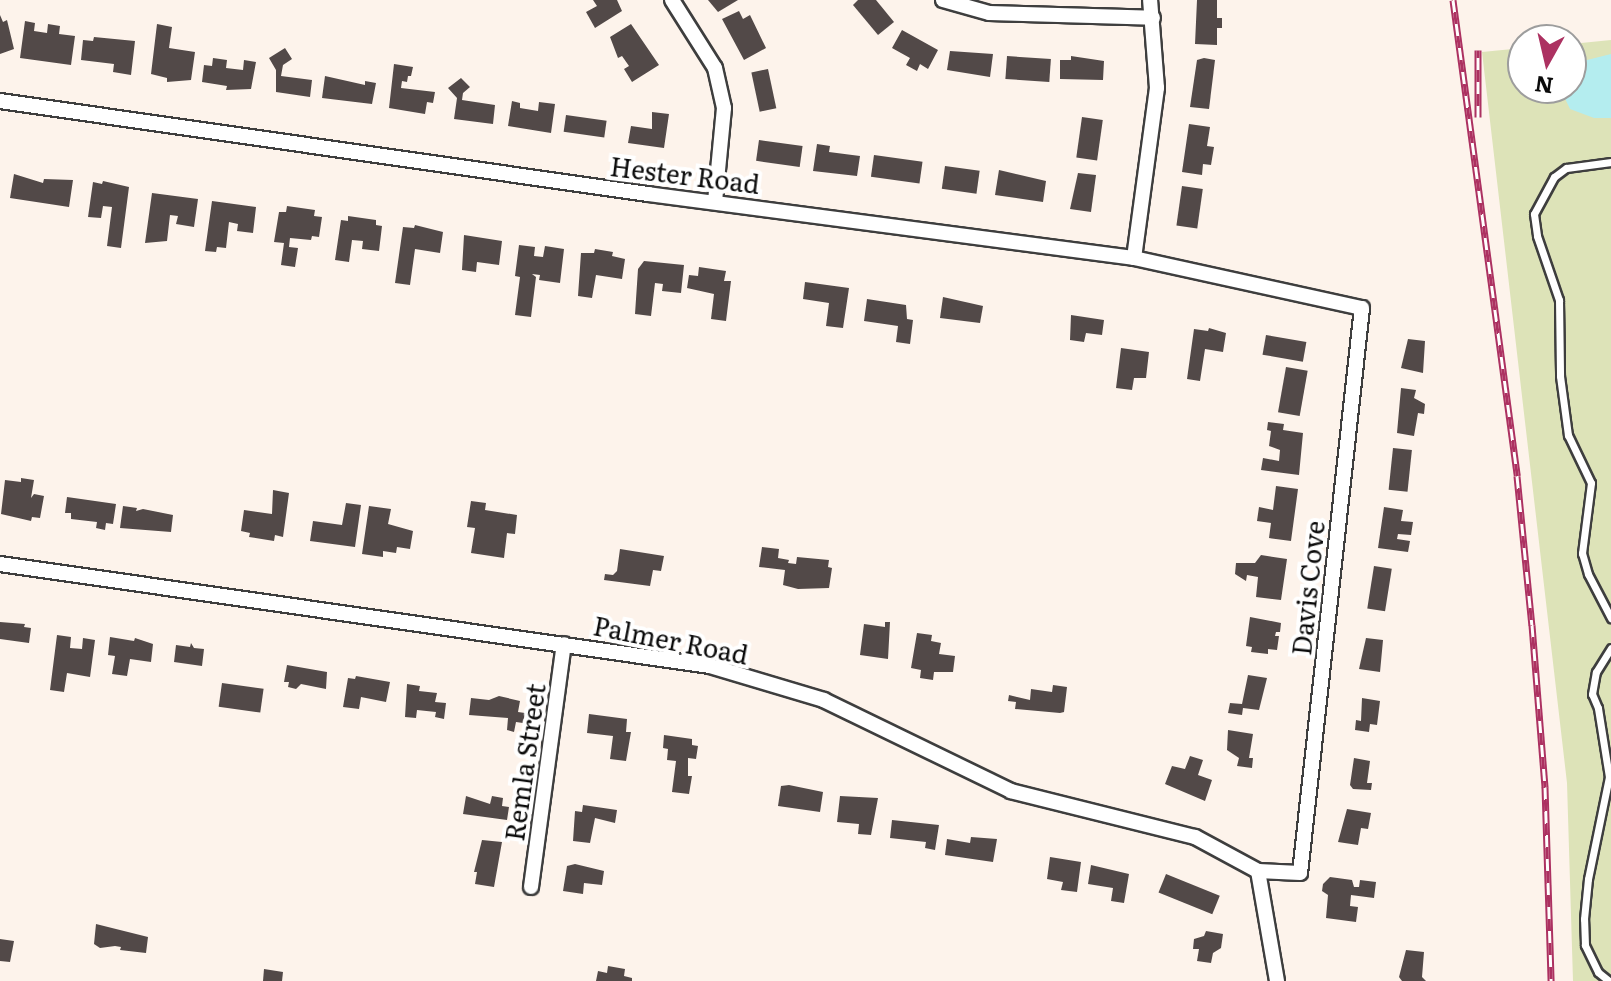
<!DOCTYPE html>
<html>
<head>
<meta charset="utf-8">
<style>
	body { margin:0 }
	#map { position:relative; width:1611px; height:981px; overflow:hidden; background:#fdf3eb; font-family:Literata,serif }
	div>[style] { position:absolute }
	.green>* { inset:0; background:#dde3b8 }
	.water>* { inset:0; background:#b4edef }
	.building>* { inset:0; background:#524948; transform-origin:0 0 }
	.roads { filter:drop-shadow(2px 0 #3e3e3e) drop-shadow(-2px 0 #3e3e3e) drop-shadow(0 2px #3e3e3e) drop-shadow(0 -2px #3e3e3e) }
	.lane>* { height:7px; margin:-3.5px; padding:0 3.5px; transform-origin:3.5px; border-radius:3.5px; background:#fff }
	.street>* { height:14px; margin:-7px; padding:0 7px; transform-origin:7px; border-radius:7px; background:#fff }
	.rail>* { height:7px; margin-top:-3.5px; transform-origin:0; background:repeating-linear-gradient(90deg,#fff 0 12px,#ac3161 0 24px); box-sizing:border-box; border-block:2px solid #ac3161 }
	span { translate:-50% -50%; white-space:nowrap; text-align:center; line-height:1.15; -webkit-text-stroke:8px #fff; paint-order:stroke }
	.street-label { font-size:26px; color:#0b0b0b }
	.north { position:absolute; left:1507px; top:24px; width:80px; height:80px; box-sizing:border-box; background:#fff; border:2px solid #9d9d9d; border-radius:50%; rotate:188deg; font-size:22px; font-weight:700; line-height:32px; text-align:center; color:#0b0b0b }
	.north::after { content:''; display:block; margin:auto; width:28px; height:36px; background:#ac3161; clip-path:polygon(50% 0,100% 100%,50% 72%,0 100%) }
</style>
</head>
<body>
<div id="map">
	<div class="green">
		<div style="clip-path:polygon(1611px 40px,1611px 981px,1573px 981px,1567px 783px,1482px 52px,1523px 48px,1523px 88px,1571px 88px,1571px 44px)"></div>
	</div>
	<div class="water">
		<div style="clip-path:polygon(1611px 54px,1611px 118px,1594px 118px,1570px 109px,1560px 88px,1571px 88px,1571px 64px)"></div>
	</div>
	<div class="building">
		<div style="clip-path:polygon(593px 0,617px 0,622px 11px,595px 28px,586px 12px,597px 6px)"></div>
		<div style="clip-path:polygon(708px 0,738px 0,718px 12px)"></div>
		<div style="clip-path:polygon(858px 0,876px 0,894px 22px,878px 35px,853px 5px)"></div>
		<div style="clip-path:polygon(1197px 0,1217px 0,1217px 18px,1222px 18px,1222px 28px,1217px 28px,1217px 45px,1195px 44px)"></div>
		<div style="clip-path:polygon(739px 11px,743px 19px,750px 15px,766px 48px,744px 60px,722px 19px)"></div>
		<div style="clip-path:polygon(0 15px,3px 22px,7px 20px,14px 49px,0 54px)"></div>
		<div style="clip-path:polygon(25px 21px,35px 23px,34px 31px,47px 33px,48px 24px,60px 26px,59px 34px,75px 36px,71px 65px,20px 58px)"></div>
		<div style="clip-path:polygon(157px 24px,172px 27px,169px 48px,195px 52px,191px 80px,167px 82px,167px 78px,151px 74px)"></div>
		<div style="clip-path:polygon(631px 24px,659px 65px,632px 82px,624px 69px,629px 66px,622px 56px,618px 58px,610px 37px)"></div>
		<div style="clip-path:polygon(902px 30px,938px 50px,928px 69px,920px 64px,917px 71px,906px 65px,910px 58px,892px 48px)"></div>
		<div style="clip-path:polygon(94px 37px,135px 41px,131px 75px,113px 72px,114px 64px,81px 60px,83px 40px,93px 41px)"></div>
		<div style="clip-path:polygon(285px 48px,292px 59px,283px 65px,281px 76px,312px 80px,310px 97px,276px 92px,276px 70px,269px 58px)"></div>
		<div style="clip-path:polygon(950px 51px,993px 54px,990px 77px,947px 70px)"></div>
		<div style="left:1007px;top:56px;width:44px;height:23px;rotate:4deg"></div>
		<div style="clip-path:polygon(1071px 56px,1104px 61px,1103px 80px,1060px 79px,1060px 60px,1071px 60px)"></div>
		<div style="clip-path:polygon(213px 58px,227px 60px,226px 68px,243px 70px,244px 60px,256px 62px,251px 89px,226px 90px,227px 86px,202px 82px,204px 65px,212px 66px)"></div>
		<div style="clip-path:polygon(1204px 58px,1215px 60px,1209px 109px,1190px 107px,1197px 60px)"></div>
		<div style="clip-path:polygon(394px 64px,413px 67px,411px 76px,408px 76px,407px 82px,402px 81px,401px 88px,435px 92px,433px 103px,427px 102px,425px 114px,389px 108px)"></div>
		<div style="left:768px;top:69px;width:40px;height:17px;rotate:78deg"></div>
		<div style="clip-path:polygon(325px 76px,365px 85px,365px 81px,376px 83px,372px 104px,322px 98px)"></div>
		<div style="clip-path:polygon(461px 78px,470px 87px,463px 93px,462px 100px,495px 105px,493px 124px,454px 119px,457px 98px,448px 88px)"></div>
		<div style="clip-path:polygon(512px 101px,520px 103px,520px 108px,538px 111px,539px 102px,555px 104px,551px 133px,508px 126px)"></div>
		<div style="clip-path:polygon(652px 112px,669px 114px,664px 148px,628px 143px,631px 126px,652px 129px)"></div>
		<div style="left:566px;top:115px;width:41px;height:17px;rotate:8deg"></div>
		<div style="left:1082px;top:117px;width:21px;height:41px;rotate:8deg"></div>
		<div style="clip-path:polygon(1189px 124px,1210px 127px,1207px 146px,1214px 147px,1211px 165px,1203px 164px,1202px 175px,1182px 172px)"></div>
		<div style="left:759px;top:140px;width:44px;height:21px;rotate:8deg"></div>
		<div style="clip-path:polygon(817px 144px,830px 146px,829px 152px,860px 156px,857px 176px,813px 171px)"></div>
		<div style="left:874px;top:155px;width:49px;height:22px;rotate:8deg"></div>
		<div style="left:945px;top:166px;width:35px;height:23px;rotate:8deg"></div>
		<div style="clip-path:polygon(999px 170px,1046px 181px,1043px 202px,995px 195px)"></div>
		<div style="clip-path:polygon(1078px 173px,1096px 175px,1091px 212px,1070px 209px)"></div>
		<div style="clip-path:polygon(14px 174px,43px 183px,44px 179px,73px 180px,69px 207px,10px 198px)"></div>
		<div style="clip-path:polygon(103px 181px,129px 187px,121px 248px,107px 246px,112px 207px,103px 206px,101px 218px,88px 217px,93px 182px,102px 184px)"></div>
		<div style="left:1182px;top:186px;width:21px;height:40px;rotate:8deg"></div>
		<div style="clip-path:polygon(152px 193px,198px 199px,194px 227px,176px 224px,178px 216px,170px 215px,167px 241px,145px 243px)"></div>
		<div style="clip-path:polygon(212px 201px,256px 207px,253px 233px,237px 231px,238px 224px,229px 222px,226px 248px,217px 247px,216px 252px,205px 251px)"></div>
		<div style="clip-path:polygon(287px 206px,315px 210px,314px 216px,322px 217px,319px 237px,312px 236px,311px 240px,290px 238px,289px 247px,298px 248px,295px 267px,281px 265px,284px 243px,274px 242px,279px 212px,286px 212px)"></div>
		<div style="clip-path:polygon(348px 216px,376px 220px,376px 225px,382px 226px,379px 251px,362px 249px,363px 241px,352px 240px,349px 262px,335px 260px,341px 220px,348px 221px)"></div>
		<div style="clip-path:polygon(415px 225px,443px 232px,440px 253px,415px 249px,410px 285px,395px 283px,403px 227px,414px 228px)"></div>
		<div style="clip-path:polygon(464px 235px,502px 241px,499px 265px,477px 262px,476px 272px,462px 270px)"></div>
		<div style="clip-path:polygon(519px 245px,535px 247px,534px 256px,543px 257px,545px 246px,564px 249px,560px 283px,539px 280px,540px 275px,532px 274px,536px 277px,531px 317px,515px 315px,520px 277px,515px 276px)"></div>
		<div style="clip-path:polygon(595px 249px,613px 252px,612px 256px,625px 259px,622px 279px,596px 275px,592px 298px,578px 296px,581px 253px,594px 253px)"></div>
		<div style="clip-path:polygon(644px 261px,684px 265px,681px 293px,662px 291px,663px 284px,655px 283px,651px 316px,635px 314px,638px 269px)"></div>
		<div style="clip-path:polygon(699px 267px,726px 271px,724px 281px,731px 281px,726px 321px,711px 319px,714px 294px,687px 288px,689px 275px,698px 276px)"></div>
		<div style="clip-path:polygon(805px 282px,849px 288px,843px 328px,826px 326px,829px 303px,803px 299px)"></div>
		<div style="clip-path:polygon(943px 297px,983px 306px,980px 323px,940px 318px)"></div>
		<div style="clip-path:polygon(867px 299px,906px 305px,907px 319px,913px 320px,910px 344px,896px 342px,898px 326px,864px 321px)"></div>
		<div style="clip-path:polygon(1071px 315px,1104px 320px,1102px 335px,1086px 333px,1084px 342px,1070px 340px)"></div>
		<div style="clip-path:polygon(1209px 328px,1226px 333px,1223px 352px,1205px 349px,1200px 381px,1187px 379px,1194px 329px,1208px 331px)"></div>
		<div style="left:1266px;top:335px;width:41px;height:20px;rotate:10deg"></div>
		<div style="clip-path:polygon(1408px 339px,1425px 341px,1423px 373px,1401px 368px)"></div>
		<div style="clip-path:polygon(1121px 348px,1149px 352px,1146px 378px,1134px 378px,1132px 390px,1116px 388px)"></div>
		<div style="left:1286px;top:367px;width:22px;height:46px;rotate:10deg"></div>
		<div style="clip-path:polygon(1401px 388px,1416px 390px,1414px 398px,1425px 404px,1424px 414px,1418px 413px,1414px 436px,1397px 433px)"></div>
		<div style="clip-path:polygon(1268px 422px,1284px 424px,1283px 430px,1303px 433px,1299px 475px,1261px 470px,1263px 458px,1279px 461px,1280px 450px,1269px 446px,1271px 431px,1267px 430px)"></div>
		<div style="left:1393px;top:448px;width:19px;height:42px;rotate:6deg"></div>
		<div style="clip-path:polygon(21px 478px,34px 480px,31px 498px,34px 494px,44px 496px,40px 518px,32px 517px,31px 521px,1px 514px,5px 480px,21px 482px)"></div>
		<div style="clip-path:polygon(1276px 486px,1298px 489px,1291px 541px,1269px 538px,1271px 523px,1257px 521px,1259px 507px,1273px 510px)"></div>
		<div style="clip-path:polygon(273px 490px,289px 493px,283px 537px,275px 535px,274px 541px,249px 537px,250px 533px,241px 531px,244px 510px,272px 514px)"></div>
		<div style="clip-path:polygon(67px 497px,116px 504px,113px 524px,106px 523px,105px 530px,96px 528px,97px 522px,71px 519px,71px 513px,65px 513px)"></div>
		<div style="clip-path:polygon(471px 501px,486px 503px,485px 510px,517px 515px,515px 534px,507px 533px,504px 558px,471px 553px,475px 528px,467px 527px)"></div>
		<div style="clip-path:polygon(346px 503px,361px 505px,355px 547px,310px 541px,313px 521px,342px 525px)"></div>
		<div style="clip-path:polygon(123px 506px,137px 508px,136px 511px,143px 509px,173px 515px,171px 532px,120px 528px)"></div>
		<div style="clip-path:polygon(369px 506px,391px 509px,388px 524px,413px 531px,410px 549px,397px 547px,396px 553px,383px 551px,383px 557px,362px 554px)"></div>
		<div style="clip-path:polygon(1384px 507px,1403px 510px,1401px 521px,1413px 522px,1411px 535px,1398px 534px,1397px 539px,1410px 541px,1408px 552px,1378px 548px)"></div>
		<div style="clip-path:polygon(762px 547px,779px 549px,778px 558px,789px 560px,788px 563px,796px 564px,797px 557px,829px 560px,828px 567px,832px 568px,829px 588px,798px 589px,783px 585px,785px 570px,759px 567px)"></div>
		<div style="clip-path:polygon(620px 549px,664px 556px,661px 571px,653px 570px,650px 586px,604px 580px,605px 574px,613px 575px,617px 571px)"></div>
		<div style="clip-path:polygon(1261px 555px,1287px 559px,1281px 600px,1256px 597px,1258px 577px,1247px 575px,1246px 581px,1235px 574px,1236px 563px,1255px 563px)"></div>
		<div style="left:1374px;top:566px;width:18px;height:43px;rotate:9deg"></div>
		<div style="clip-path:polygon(1250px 617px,1281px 623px,1280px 632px,1276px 632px,1275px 636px,1279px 636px,1277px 650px,1268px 649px,1268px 654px,1251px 652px,1252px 647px,1246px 646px)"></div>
		<div style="clip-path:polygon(0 622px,25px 624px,24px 627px,31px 628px,29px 643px,0 639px)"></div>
		<div style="clip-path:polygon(885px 622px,890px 622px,888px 659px,860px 655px,864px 624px,885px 627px)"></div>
		<div style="clip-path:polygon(917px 633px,932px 635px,931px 641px,941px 643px,939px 654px,955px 656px,953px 672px,934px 672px,933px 680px,920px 678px,921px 670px,911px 668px)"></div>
		<div style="clip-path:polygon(57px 635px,71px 637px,70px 648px,82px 649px,83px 638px,95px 640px,90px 677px,67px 673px,64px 692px,50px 690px)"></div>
		<div style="clip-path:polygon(110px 637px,134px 641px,135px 638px,153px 644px,151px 662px,130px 659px,127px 676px,112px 674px,115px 656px,108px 655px)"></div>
		<div style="clip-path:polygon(1366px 638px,1383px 640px,1380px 672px,1359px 669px)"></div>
		<div style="clip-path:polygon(191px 643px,194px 648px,204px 649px,202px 666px,174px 662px,176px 645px,190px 647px)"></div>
		<div style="clip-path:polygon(287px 665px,327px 672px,326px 689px,301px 684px,296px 689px,288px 687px,289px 682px,284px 682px)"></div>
		<div style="clip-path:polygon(1248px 675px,1267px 678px,1259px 710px,1243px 708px,1242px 715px,1228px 713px,1230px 703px,1242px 704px)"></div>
		<div style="clip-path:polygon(356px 676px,390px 682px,386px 702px,361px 697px,359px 709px,343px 707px,348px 678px,355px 679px)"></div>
		<div style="left:222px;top:683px;width:42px;height:24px;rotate:8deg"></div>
		<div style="clip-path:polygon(407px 684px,420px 686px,419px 691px,437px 693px,435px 702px,446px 703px,444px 719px,435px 717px,436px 712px,417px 710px,416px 718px,405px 717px)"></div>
		<div style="clip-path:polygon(1053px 685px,1067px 687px,1064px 712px,1060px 713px,1015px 709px,1016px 702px,1008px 701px,1009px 695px,1030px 700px,1031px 689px,1052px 692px)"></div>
		<div style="clip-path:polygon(499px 696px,520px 701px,518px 712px,525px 713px,523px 723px,516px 722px,514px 732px,507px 730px,508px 718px,469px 715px,471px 698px,489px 700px)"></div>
		<div style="clip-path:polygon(1362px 698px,1380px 701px,1377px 725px,1370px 724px,1369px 732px,1355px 730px,1356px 720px,1361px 721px)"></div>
		<div style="clip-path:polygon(589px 714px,627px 719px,626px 732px,631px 732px,626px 761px,610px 759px,613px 736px,587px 733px)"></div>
		<div style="clip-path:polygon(1228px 730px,1253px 734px,1249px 758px,1253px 758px,1252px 768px,1237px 766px,1239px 758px,1227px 750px)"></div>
		<div style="clip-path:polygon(664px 735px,692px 739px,692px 745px,698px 746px,696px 759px,688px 758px,688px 776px,692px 776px,689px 794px,672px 792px,676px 761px,667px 760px,668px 749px,663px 748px)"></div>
		<div style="clip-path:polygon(1190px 756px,1203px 760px,1198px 775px,1212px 780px,1205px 801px,1165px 784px,1172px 766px,1185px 769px)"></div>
		<div style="clip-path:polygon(1354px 758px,1370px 761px,1367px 783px,1372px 783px,1371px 790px,1353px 789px,1350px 785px)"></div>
		<div style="clip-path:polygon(789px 785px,823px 792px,820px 812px,778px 806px,781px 786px)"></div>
		<div style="clip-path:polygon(466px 796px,490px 804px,492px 796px,503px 798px,502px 806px,509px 807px,507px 820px,463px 814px)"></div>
		<div style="clip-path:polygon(840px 796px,878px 798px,871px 835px,858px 834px,859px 824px,837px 822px)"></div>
		<div style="clip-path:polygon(583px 805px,617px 810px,615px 823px,595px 818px,590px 843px,573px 841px,575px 811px,582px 812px)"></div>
		<div style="clip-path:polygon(1347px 809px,1371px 813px,1368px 829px,1361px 828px,1358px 845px,1338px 842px)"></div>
		<div style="clip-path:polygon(892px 820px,939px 825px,935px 850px,925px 848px,926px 842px,890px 838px)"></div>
		<div style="clip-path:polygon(971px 837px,997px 839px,993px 862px,945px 855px,947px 839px,970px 843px)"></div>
		<div style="clip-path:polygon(482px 840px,502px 842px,494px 887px,475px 884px,477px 872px,474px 872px)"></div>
		<div style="clip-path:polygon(1050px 857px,1081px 862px,1077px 892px,1061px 890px,1063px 882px,1047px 879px)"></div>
		<div style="clip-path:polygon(575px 864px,604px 871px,602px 885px,584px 883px,583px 894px,563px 891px,567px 866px)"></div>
		<div style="clip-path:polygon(1091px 865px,1129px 874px,1124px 903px,1111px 901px,1113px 888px,1088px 884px)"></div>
		<div style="left:1166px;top:874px;width:58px;height:20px;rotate:22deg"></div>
		<div style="clip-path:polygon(1330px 877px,1352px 880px,1354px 887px,1359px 887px,1360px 880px,1376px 882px,1374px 898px,1351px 895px,1350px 906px,1358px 907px,1356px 922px,1326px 918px,1328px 895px,1322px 891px,1323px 884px)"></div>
		<div style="clip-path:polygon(96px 924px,148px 937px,146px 953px,120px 950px,121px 947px,115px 946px,100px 948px,94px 944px)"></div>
		<div style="clip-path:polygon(1206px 931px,1223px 934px,1221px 948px,1213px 953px,1211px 963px,1197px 961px,1199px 949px,1193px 949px,1194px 939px,1204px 936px)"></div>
		<div style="clip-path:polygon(0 939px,14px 941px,10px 962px,0 961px)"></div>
		<div style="clip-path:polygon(1406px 950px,1424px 952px,1422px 977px,1426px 981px,1402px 981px,1399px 977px)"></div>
		<div style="clip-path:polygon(608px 966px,625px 969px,624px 976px,632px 978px,632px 981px,596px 981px,598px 971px,607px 973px)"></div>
		<div style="clip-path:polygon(264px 969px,283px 972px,282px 981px,263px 981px)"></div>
	</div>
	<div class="roads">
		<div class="lane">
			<div style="left:1611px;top:162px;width:45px;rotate:172.4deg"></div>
			<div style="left:1566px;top:168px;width:15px;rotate:143deg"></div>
			<div style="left:1554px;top:177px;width:42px;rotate:118.4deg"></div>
			<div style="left:1534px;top:214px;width:22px;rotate:82deg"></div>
			<div style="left:1537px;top:236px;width:68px;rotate:71deg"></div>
			<div style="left:1559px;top:300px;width:76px;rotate:89.2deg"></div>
			<div style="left:1560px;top:376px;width:60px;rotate:82.3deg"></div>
			<div style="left:1568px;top:435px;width:53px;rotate:64.4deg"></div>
			<div style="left:1591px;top:483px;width:71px;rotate:97.3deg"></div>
			<div style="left:1582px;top:553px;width:22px;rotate:74deg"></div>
			<div style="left:1588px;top:574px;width:50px;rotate:62.4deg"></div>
			<div style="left:1609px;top:981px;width:14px;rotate:-141deg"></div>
			<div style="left:1598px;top:972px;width:30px;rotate:-116deg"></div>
			<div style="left:1585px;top:945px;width:26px;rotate:-92deg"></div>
			<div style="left:1584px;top:919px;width:40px;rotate:-84.3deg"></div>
			<div style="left:1588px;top:879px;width:104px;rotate:-78.4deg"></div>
			<div style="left:1609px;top:777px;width:70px;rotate:-99.1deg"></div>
			<div style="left:1598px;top:708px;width:15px;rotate:-113deg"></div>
			<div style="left:1592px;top:694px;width:22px;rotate:-80deg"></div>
			<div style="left:1596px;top:672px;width:28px;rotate:-58deg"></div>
		</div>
		<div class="street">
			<div style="left:672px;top:0;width:80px;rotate:57.7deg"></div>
			<div style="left:715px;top:68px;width:41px;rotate:77.3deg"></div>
			<div style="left:724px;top:108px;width:94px;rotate:95.5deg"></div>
			<div style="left:943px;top:0;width:48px;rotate:15.8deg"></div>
			<div style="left:989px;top:13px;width:164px;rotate:1.7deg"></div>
			<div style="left:0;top:101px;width:655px;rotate:8.17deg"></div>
			<div style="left:648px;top:194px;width:490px;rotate:7.5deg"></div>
			<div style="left:1134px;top:258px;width:233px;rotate:12.4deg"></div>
			<div style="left:1362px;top:308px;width:568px;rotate:96.26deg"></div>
			<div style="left:1300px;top:873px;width:42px;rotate:-177.3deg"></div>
			<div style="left:1258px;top:871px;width:72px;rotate:-151.6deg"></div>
			<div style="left:1195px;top:837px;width:190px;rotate:-166deg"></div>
			<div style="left:1011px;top:791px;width:208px;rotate:-154.1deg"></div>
			<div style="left:824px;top:700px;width:119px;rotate:-163.4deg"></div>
			<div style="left:710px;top:666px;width:717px;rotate:-171.82deg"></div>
			<div style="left:1134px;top:258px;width:172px;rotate:-82.3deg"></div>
			<div style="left:1157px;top:88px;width:88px;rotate:-94.5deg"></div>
			<div style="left:1258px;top:871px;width:112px;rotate:80.2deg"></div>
			<div style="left:531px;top:887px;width:245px;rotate:-82.3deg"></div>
		</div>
	</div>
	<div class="rail">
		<div style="left:1453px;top:0;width:480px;rotate:82.3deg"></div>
		<div style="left:1517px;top:476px;width:150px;rotate:84.3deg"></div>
		<div style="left:1532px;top:625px;width:163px;rotate:85.4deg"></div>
		<div style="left:1545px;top:787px;width:194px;rotate:88.2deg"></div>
		<div style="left:1478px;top:117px;width:67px;rotate:-90deg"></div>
	</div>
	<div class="street-label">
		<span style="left:685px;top:174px;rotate:7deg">Hester Road</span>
		<span style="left:1307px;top:588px;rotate:-84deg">Davis Cove</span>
		<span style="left:671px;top:639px;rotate:11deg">Palmer Road</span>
		<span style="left:524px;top:762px;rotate:-82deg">Remla Street</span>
	</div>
	<div class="north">N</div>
</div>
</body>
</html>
